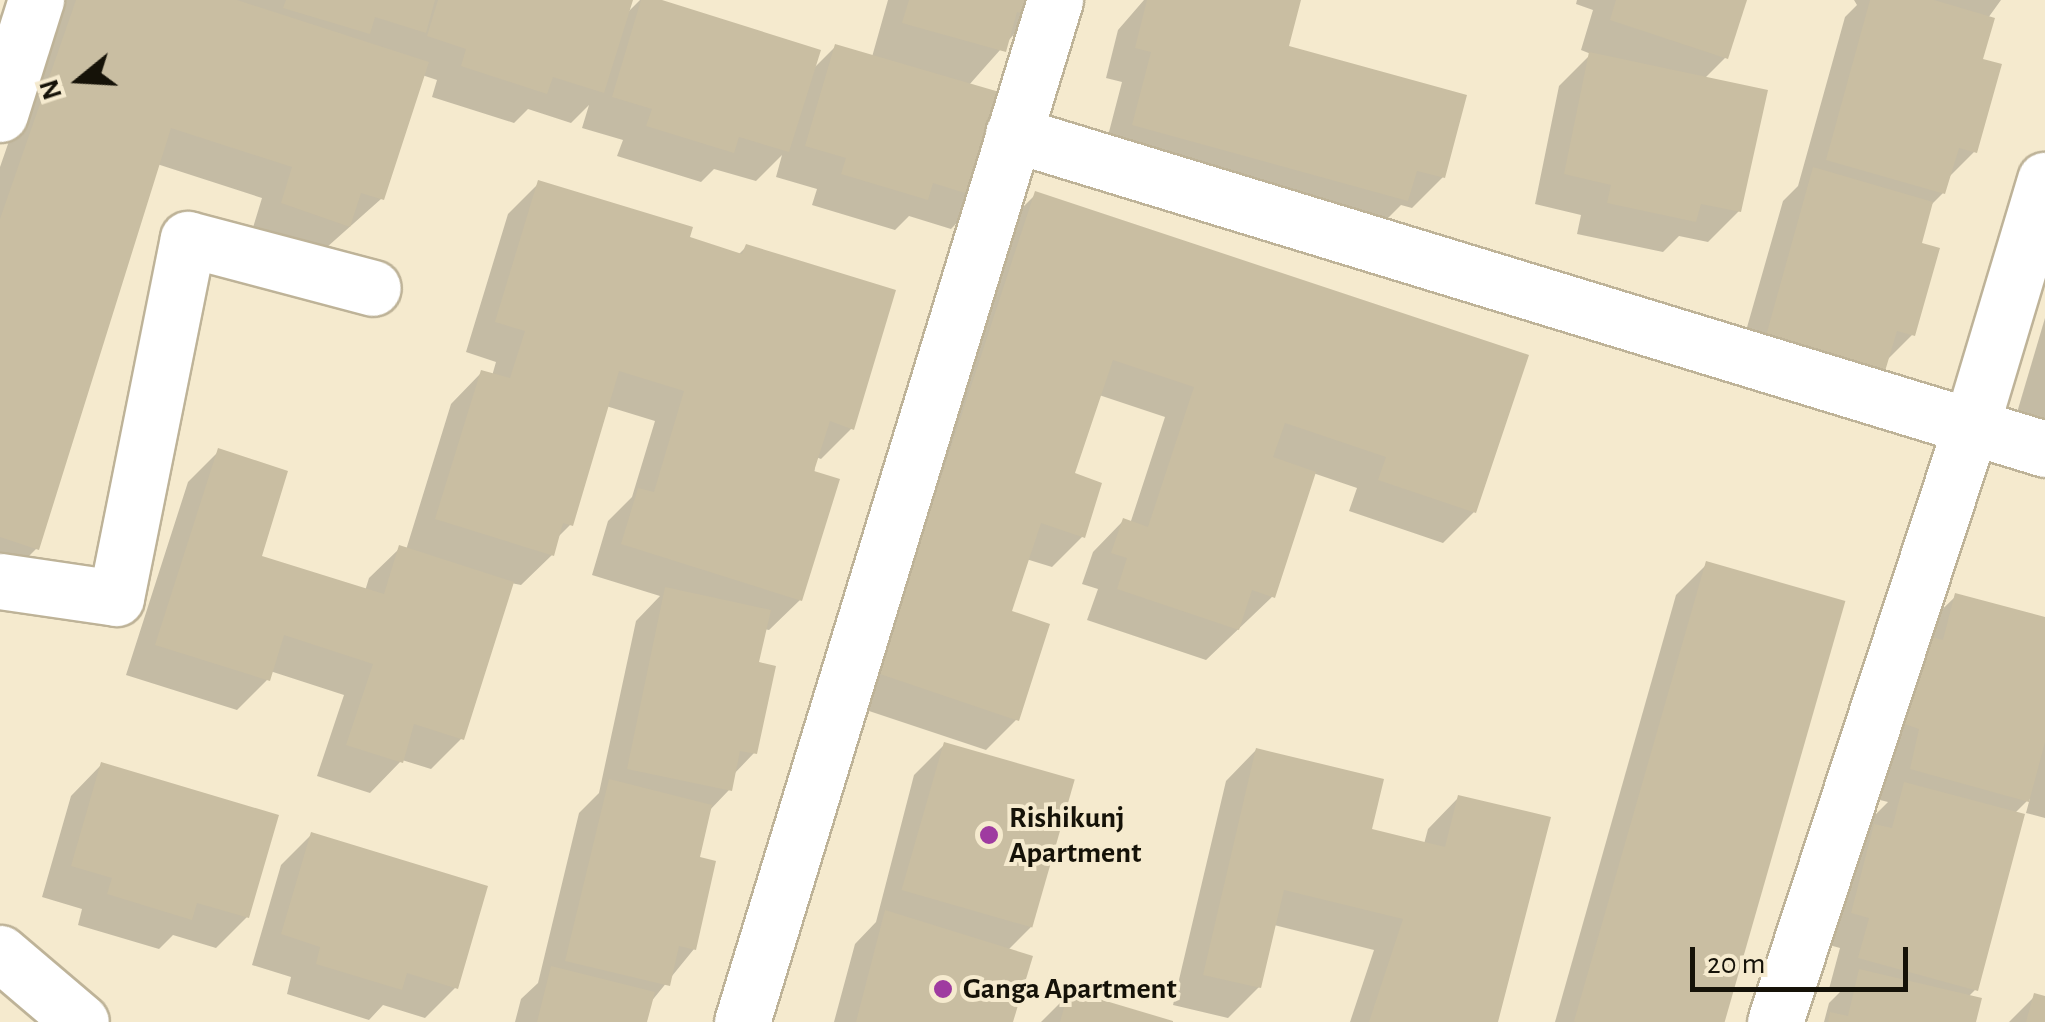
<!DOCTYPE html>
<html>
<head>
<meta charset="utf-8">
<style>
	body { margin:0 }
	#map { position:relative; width:2045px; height:1022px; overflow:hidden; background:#f5eace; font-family:"Alegreya Sans",sans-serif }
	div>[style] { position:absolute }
	.shadow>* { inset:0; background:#0003 }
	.building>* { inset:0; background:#c9bea2; transform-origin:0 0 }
	.roads { filter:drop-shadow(2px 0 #beb398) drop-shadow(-2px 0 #beb398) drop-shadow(0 2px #beb398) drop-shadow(0 -2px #beb398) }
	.minor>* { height:55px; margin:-27.5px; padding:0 27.5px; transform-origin:27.5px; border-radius:27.5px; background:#fff }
	.dots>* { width:28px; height:28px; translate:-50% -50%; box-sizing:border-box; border:5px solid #f5eace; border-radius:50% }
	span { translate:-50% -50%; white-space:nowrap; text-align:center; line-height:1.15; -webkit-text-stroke:8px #f5eace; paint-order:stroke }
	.poi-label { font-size:30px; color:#151208; font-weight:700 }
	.left { translate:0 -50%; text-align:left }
	.north { position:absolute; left:30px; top:30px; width:100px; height:100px; -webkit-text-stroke:8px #f5eace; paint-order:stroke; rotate:252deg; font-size:28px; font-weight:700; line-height:40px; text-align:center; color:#151208 }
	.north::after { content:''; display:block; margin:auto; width:35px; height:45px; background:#151208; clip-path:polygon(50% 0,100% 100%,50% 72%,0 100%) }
	.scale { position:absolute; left:1690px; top:947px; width:218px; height:45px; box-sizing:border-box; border:5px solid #151208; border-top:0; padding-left:12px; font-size:30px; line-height:35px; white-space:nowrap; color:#151208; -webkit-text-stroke:8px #f5eace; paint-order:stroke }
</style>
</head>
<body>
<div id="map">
	<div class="shadow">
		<div style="clip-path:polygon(58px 0,630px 0,626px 14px,640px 0,654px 0,811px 71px,836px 46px,872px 57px,888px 0,1035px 0,1031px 15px,969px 85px,981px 198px,951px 229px,909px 216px,895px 230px,812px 205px,817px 189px,776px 177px,782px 155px,756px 181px,714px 169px,701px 182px,617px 156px,623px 140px,582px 128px,589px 105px,571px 123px,528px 109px,514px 123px,432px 97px,437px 80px,422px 75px,381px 199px,317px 256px,251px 234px,262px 198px,157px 164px,37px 548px,6px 579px,0 577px,0 167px)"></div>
		<div style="clip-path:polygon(1144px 0,1299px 0,1286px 48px,1443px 177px,1412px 208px,1401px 205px,1375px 231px,1103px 155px,1122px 82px,1106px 78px,1118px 30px)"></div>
		<div style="clip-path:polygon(1577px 0,1744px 0,1726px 57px,1704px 79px,1739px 211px,1708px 242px,1679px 236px,1663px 252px,1577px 234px,1581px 215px,1535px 204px,1559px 86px,1591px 54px,1581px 50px,1593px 10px,1576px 4px)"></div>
		<div style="clip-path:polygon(1854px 0,2001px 0,1988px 18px,1980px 61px,1975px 151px,1947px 179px,1943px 193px,1930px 206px,1918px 245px,1913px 334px,1885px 362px,1734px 373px,1783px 201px,1798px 186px,1845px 17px,1857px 5px)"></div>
		<div style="clip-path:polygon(539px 183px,738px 255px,746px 247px,852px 428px,821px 459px,816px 457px,800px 600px,769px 630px,764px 629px,756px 664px,754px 753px,733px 775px,729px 790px,708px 812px,697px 859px,694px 949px,650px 1003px,645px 1022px,515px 1022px,521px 999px,538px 983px,579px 813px,599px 793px,636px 621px,660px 596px,592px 575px,608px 521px,632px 497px,655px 421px,606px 406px,571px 524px,556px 539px,552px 555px,521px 585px,511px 583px,462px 738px,431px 769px,402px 760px,370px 793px,317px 776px,344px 695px,270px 671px,267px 680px,237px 710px,126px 675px,188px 482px,219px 451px,259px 557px,365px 591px,369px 578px,400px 548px,406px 550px,451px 404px,481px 373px,492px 376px,496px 362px,466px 352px,508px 214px)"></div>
		<div style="clip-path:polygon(1036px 194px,1474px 512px,1443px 543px,1349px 511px,1357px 488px,1313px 473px,1273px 596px,1206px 660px,1087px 620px,1098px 589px,1082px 584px,1093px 552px,1123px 521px,1130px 524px,1165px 417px,1099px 395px,1072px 475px,1082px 537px,1052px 567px,1026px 559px,1009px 613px,1016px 720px,986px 750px,848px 704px,1005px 225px)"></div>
		<div style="clip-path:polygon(2045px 318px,2045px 425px,2016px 416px)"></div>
		<div style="clip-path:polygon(1707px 564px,1719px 1022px,1555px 1022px,1676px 595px)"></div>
		<div style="clip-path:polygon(1956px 596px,2045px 619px,2045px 818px,2026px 813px,2030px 798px,2014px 814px,1976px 989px,1968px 997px,1973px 1022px,1824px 1022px,1829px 1003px,1840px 992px,1829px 989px,1840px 948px,1822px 943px,1844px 858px,1869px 833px,1874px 816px,1888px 802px,1880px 800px,1925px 626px)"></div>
		<div style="clip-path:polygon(945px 744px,1032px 926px,1007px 951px,1010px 1022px,834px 1022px,855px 944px,876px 922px,914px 775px)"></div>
		<div style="clip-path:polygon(1256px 750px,1369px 831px,1424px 844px,1428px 829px,1458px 798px,1495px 1022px,1350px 1022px,1374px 950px,1274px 925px,1259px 987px,1228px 1018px,1173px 1005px,1226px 781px)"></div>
		<div style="clip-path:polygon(101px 765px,247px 917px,216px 948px,173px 935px,159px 949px,78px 925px,82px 909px,42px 897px,71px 796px)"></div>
		<div style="clip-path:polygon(312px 834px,456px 987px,425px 1018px,383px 1005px,369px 1020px,287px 994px,291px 977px,252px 965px,281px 865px)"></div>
		<div style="clip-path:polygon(1070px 993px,1168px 1022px,1041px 1022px)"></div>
		<div style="clip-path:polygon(2035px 996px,2045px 999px,2045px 1022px,2009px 1022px)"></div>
	</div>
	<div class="building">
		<div style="clip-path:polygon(76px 0,237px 0,429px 62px,384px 200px,361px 193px,350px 227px,281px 203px,292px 167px,171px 128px,39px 550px,0 537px,0 219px)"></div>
		<div style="clip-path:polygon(286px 0,435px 0,426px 33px,375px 17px,370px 34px,283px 8px)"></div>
		<div style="clip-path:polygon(438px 0,633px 0,604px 93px,553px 77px,547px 94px,461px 66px,466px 49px,427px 36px)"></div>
		<div style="clip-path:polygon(641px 0,662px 0,821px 50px,789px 152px,739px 137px,734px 153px,646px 126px,652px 109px,612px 97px)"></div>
		<div style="clip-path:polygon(909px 0,1038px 0,1033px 17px,1017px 12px,1006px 52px,902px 23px)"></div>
		<div style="clip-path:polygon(1147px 0,1301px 0,1289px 46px,1467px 95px,1445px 178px,1417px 171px,1408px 201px,1132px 125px,1151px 52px,1135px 48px)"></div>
		<div style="clip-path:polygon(1616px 0,1747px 0,1728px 59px,1610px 20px)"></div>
		<div style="clip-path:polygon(1870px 0,1934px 0,1995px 18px,1983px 59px,2002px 64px,1977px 153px,1959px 148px,1945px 194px,1826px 160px)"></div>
		<div style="clip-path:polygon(835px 44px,1013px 96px,984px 199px,933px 183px,928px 200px,841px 174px,846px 158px,805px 146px)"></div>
		<div style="clip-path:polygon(1589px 52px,1768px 90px,1741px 212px,1701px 204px,1696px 222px,1607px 203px,1611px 185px,1564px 174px)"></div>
		<div style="clip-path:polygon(1813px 167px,1933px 202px,1922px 243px,1940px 248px,1915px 336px,1897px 331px,1883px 378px,1764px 343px)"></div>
		<div style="clip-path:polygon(538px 180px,693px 227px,690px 237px,742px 254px,746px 244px,896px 290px,854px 430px,830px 421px,814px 471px,840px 479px,802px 601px,621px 544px,638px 488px,654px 492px,684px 391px,619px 371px,573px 526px,563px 523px,554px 556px,435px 519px,481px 370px,510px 378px,525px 331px,495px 322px)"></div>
		<div style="clip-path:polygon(1035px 191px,1529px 355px,1476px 513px,1378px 480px,1386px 457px,1285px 423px,1273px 457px,1316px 472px,1275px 598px,1252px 590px,1239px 630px,1117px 589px,1127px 558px,1111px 553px,1123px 518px,1148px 527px,1194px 387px,1113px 360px,1075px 473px,1102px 483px,1085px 538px,1041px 523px,1012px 611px,1050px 624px,1019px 721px,877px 673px)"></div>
		<div style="clip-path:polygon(218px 448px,288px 471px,262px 556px,384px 594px,399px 545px,514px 582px,464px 740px,414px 724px,403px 763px,346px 745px,373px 664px,284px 635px,270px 681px,155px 645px)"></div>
		<div style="left:1706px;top:561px;width:145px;height:479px;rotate:16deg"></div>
		<div style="clip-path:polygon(665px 587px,771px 610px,759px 662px,776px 666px,757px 754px,740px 751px,732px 791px,627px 769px)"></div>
		<div style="clip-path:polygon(1955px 593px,2045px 617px,2045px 742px,2029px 802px,1910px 769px,1919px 729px,1902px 723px,1925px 635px,1943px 640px)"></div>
		<div style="left:944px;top:742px;width:136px;height:154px;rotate:16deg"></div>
		<div style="clip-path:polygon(1256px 748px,1384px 779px,1372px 829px,1445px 847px,1458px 795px,1551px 817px,1498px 1022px,1369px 1022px,1403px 919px,1284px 890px,1261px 988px,1203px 975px)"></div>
		<div style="clip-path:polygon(101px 762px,279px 815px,249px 918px,197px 903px,192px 920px,107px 894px,112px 878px,71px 866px)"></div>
		<div style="clip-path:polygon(609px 779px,712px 805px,700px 857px,716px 861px,696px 950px,679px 946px,670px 986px,565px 961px)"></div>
		<div style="clip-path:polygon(1904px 782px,2025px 814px,1978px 991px,1858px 958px,1869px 918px,1851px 913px,1874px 824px,1892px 828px)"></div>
		<div style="clip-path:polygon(311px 832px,488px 886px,458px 989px,407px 973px,402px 990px,316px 964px,320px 947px,281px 934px)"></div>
		<div style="clip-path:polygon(885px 910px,1033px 956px,1013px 1022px,856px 1022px)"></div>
		<div style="clip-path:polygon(551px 966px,655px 992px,647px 1022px,537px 1022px)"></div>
		<div style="clip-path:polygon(1859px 969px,1982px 998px,1976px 1022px,1828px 1022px,1830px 1012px,1848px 1016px)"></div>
		<div style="clip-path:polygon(1069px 990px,1173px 1021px,1173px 1022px,1060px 1022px)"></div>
		<div style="clip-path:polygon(2034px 993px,2045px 996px,2045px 1022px,2026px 1022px)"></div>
	</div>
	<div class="roads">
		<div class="minor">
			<div style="left:0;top:114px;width:120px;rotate:-72.5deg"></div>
			<div style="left:1013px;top:134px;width:1079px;rotate:16.97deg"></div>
			<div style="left:0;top:581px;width:117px;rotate:8.3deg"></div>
			<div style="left:116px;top:598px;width:366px;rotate:-78.7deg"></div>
			<div style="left:188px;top:239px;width:191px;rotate:14.8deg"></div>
			<div style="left:0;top:953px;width:106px;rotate:40.4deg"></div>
			<div style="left:742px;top:1022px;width:1069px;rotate:-72.97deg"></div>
			<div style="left:1775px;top:1022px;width:631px;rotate:-71.79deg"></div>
			<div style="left:1972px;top:423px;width:254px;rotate:-73.3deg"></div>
		</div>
	</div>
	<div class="dots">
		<div style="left:989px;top:835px;background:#9f3ba0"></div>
		<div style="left:943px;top:989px;background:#9f3ba0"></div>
	</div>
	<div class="poi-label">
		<span class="left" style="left:1009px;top:835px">Rishikunj<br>Apartment</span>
		<span class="left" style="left:963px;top:989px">Ganga Apartment</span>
	</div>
	<div class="north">N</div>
	<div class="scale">20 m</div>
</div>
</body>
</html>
